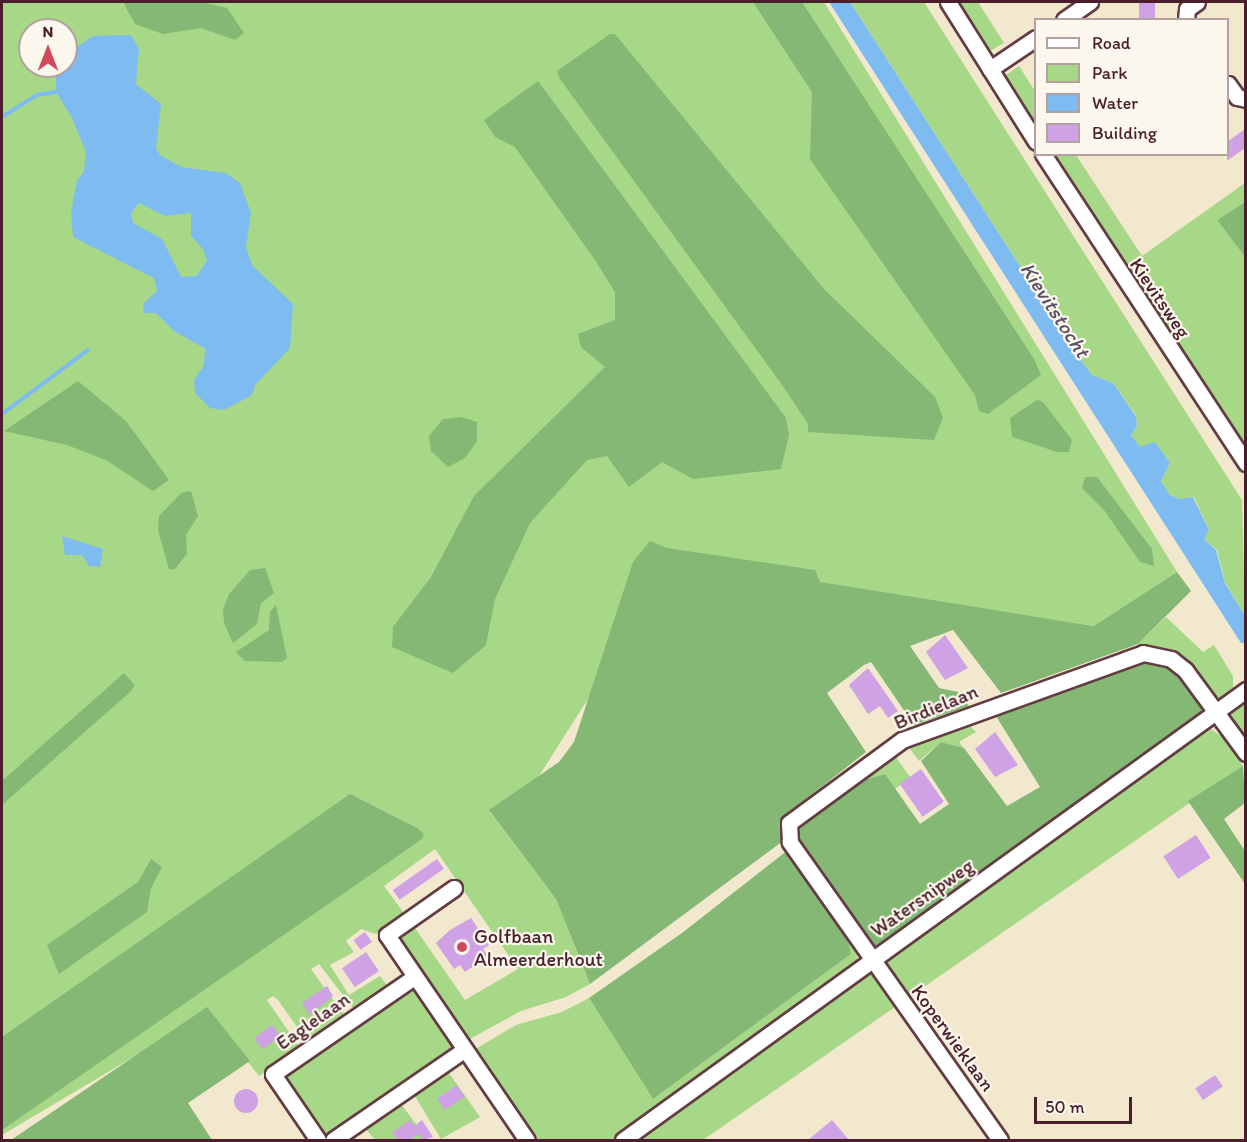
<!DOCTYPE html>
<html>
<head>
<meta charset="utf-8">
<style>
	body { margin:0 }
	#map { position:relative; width:1247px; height:1142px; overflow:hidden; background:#f2e8ce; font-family:Itim,sans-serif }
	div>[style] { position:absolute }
	.green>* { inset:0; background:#a6d887 }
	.forest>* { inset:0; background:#84b874 }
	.water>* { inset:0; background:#7ebbf1 }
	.stream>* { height:4px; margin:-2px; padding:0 2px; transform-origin:2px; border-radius:2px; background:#7ebbf1 }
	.building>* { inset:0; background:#cea2e4; transform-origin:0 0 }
	.round { border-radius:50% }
	.roads { filter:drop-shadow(2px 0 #633d43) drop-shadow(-2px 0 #633d43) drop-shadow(0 2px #633d43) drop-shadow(0 -2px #633d43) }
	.minor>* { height:15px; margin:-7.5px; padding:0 7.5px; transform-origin:7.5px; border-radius:7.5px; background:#fff }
	.dots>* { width:16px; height:16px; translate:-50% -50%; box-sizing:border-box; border:3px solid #fbf7ec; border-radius:50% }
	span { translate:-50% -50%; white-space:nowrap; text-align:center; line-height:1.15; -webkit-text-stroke:4.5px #fbf7ec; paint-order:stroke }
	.street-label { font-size:20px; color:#4a1f2b }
	.poi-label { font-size:20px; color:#4a1f2b }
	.left { translate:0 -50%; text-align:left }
	.water-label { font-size:21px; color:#5a4e66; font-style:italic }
	.frame { position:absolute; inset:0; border:3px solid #4a1f2b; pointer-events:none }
	.legend { position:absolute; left:1034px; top:18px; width:195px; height:138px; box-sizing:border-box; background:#fbf7ec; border:2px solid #b4a19f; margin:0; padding:8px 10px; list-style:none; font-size:18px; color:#4a1f2b }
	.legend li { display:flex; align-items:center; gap:12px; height:30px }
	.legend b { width:30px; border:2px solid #b4a19f }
	.north { position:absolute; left:18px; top:18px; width:60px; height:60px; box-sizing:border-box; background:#fbf7ec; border:2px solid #b4a19f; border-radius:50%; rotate:0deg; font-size:16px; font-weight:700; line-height:24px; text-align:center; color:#4a1f2b }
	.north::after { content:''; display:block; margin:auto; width:21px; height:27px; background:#d1495b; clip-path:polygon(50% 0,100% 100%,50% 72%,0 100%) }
	.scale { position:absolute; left:1034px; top:1097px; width:98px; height:27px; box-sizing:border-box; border:3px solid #4a1f2b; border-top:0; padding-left:8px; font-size:18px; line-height:21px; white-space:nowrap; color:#4a1f2b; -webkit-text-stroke:4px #fbf7ec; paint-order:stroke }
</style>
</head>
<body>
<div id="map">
	<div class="green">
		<div style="clip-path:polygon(evenodd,2px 2px,824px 2px,1177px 572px,1095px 626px,802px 581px,600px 680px,532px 787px,491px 813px,556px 899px,590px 984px,566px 997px,521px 1011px,466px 1041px,396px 941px,415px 928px,465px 1000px,518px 969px,435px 849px,384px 886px,406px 916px,376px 934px,361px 929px,346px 941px,354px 952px,330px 965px,349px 995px,380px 976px,389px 988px,356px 1012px,319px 964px,311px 969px,345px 1016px,309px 1044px,278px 1000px,273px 996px,267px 1000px,298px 1045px,296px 1053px,259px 1076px,209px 1012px,2px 1135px,2px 2px,30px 30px,66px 30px,66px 66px,30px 66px,30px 30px)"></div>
		<div style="clip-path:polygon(850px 2px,924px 2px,1242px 500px,1245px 616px,1225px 582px,1217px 550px,1204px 539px,1209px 530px,1194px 497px,1179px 499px,1170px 495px,1161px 481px,1170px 463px,1155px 442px,1140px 448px,1131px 435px,1137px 426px,1136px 415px,1113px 383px,1092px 375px,1077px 355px)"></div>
		<div style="clip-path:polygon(955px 2px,978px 2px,1004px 43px,988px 52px)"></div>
		<div style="clip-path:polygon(1019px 66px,1035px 91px,1035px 128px,1003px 77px)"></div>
		<div style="clip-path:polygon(1052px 155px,1076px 155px,1142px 256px,1245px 183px,1245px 202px,1217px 220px,1245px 257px,1245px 454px)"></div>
		<div style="clip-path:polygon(1166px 617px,1203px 652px,1214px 645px,1233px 676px,1233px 692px,1215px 700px,1170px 652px,1138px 644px)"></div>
		<div style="clip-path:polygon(1245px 695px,1245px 745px,1232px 725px,1231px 715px,1233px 707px)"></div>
		<div style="clip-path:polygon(967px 723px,976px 732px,959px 742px,964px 748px,941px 742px,919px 761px,908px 746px)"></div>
		<div style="clip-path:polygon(1209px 728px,1224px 738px,1243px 766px,703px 1140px,642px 1140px,1199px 730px)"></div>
		<div style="clip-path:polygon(893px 753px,910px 777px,895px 789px,885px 774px,860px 781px)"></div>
		<div style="clip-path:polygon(847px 936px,857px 952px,858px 964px,615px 1140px,534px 1140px,474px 1050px,516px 1025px,562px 1012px,589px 998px,653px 1099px,851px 954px)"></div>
		<div style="clip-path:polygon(410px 990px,420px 995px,452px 1048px,447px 1056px,327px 1136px,319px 1133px,287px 1084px,288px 1075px)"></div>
		<div style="clip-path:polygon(446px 1069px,480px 1117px,441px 1139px,413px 1093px)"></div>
		<div style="clip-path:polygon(401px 1104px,428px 1140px,375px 1140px,366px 1129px)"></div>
	</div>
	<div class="forest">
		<div style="clip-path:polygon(123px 2px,201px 2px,227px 8px,244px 33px,235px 40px,201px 28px,163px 34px,135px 24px)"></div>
		<div style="clip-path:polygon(753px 2px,802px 2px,1034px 359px,1041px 375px,988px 414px,979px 411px,975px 395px,810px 159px,812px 92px)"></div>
		<div style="clip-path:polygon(610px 34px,615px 34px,824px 289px,935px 397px,943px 418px,934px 440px,808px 432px,808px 424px,785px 389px,560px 79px,557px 71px)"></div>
		<div style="clip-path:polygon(538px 81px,786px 418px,789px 435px,781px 469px,693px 479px,662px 462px,629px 487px,607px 456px,587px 460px,530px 523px,495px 599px,486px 645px,453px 673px,392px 647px,393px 627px,431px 577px,474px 496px,605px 367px,581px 347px,578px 334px,615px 320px,615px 292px,595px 260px,515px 147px,495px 137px,484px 120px)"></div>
		<div style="clip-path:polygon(1245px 202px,1245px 257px,1217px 220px)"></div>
		<div style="clip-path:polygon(78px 381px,126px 421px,169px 480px,153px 491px,106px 460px,67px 445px,4px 431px)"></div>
		<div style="clip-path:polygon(1037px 400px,1043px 402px,1072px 440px,1069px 452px,1057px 452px,1012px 437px,1010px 418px)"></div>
		<div style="clip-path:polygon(461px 417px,477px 422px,477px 441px,465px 458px,448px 467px,431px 451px,429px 436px,443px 419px)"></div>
		<div style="clip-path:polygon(1085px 477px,1097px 477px,1152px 549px,1154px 566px,1140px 562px,1104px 510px,1082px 488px)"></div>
		<div style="clip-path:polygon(191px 491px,198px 516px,186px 535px,187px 554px,174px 570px,169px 569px,158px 530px,159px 516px,181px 493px)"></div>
		<div style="clip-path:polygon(650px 541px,667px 548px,815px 570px,820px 582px,1094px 626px,1177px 572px,1191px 591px,1138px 644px,1001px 693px,953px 630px,910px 646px,939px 688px,958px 692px,969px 706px,914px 725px,871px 662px,864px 665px,827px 693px,866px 752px,788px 813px,781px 825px,783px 841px,590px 984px,556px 899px,489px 810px,559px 762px,574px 742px,633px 562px)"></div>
		<div style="clip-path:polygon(265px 568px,274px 593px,261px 603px,257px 624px,233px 643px,224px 623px,223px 609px,229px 594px,250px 570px)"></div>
		<div style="clip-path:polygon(276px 605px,287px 658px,282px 662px,245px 661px,236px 652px,269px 630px,270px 612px)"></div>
		<div style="clip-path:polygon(1143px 657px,1163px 661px,1179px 671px,1202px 701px,1201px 715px,875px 951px,793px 836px,794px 825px,860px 781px,885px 774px,920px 824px,949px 804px,921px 761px,941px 742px,964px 748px,1007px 806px,1040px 787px,996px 716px)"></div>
		<div style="clip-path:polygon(124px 673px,135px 685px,130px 692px,2px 805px,2px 781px)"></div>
		<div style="clip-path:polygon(1243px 766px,1245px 803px,1224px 819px,1245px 851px,1245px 884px,1188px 801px)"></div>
		<div style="clip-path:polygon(350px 794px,417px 828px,424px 834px,422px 839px,2px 1130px,2px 1037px)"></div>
		<div style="clip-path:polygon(788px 850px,847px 936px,851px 954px,653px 1099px,589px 998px,682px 933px)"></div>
		<div style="clip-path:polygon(151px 859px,162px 867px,151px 888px,147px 912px,59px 974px,47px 945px,138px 882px)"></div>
		<div style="clip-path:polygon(207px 1007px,250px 1061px,188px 1103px,212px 1140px,11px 1140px)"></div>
	</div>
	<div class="water">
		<div style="clip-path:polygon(829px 2px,850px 2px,1077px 355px,1092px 375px,1113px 383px,1136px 416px,1137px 426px,1131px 435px,1140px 447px,1155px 442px,1170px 463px,1161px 481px,1170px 495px,1179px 499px,1193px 497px,1209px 530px,1204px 539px,1216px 550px,1225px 583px,1245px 616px,1245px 643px,1241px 643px)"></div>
		<div style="clip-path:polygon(evenodd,131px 35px,139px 49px,136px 84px,161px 104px,156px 148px,160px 155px,181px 167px,226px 173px,240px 183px,251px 213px,246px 247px,252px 265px,293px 304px,290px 348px,255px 385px,252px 395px,224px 410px,210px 408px,195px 393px,194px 380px,203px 367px,206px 349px,174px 331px,156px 313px,143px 313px,144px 303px,157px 291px,154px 278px,73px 237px,71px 212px,77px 180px,84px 172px,86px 152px,72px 118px,56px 92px,56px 72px,60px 66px,66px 66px,66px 55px,93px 36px,131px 35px,139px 203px,165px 216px,191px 213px,191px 236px,203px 249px,207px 260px,197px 276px,181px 277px,162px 239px,133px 223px,131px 213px,139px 203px)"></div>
		<div style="clip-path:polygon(62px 536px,103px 549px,100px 567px,89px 566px,82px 555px,65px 555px)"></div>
	</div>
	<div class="stream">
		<div style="left:2px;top:117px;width:41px;rotate:-32.2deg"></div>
		<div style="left:37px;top:95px;width:19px;rotate:-9deg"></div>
		<div style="left:2px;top:414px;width:107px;rotate:-36.7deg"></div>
	</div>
	<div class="building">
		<div style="left:1139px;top:2px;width:16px;height:18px"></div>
		<div style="clip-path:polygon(1245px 129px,1245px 148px,1227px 161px,1227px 142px)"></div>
		<div style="clip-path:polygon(945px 635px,968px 668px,945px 680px,926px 652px)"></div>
		<div style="clip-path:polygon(868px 668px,898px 711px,888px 718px,880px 706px,868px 714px,849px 685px)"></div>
		<div style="clip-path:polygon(995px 732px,1018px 765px,995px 777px,975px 749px)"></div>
		<div style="left:921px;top:769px;width:40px;height:26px;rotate:55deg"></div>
		<div style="left:1196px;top:835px;width:27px;height:39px;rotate:57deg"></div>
		<div style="left:437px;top:859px;width:12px;height:54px;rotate:55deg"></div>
		<div style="clip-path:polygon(471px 918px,489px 945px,483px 949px,488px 956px,465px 972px,460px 965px,454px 969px,436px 943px,450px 930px)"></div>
		<div style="left:365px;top:932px;width:12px;height:14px;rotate:55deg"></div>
		<div style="left:366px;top:952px;width:23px;height:29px;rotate:56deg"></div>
		<div style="clip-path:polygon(327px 986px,333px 996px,310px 1015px,302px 1003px)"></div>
		<div style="left:272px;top:1025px;width:14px;height:22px;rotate:54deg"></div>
		<div style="left:1215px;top:1075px;width:14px;height:24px;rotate:56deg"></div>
		<div style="left:457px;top:1085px;width:14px;height:24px;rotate:56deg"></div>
		<div class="round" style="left:234px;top:1089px;width:24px;height:24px"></div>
		<div style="clip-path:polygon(410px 1120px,414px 1126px,422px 1120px,433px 1137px,423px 1140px,419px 1134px,410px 1140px,398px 1140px,392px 1133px)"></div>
		<div style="clip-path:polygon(832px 1120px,849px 1140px,808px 1140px)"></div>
	</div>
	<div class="roads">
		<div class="minor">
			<div style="left:948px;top:2px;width:165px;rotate:57.8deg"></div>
			<div style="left:1064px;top:20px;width:32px;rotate:-35deg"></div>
			<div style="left:1186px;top:20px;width:11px;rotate:-85deg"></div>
			<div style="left:1187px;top:9px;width:12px;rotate:-35deg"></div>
			<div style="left:990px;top:69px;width:55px;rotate:-34deg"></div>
			<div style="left:1228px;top:84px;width:16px;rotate:55deg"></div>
			<div style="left:1237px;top:97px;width:9px;rotate:13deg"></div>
			<div style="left:1043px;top:154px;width:370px;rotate:56.7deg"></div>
			<div style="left:454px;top:888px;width:82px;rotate:145deg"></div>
			<div style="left:387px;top:935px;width:248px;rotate:55.7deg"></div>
			<div style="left:318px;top:1140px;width:80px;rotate:-124.3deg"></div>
			<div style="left:273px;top:1074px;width:171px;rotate:-34.5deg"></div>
			<div style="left:333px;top:1140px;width:159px;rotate:-34.5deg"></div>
			<div style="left:623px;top:1140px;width:769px;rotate:-35.84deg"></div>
			<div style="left:1000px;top:1140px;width:365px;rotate:-125.2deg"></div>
			<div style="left:790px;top:842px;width:19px;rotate:-93deg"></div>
			<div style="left:789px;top:823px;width:140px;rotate:-36.3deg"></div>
			<div style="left:902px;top:740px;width:256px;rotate:-19.8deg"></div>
			<div style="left:1143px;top:653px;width:29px;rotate:12deg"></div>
			<div style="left:1171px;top:659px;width:18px;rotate:38deg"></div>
			<div style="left:1185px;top:670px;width:103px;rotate:53.7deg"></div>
		</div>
	</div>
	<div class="dots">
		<div style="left:462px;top:947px;background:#d1495b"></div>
	</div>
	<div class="street-label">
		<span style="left:1160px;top:298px;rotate:56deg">Kievitsweg</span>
		<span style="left:936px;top:707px;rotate:-22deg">Birdielaan</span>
		<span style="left:922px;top:898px;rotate:-35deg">Watersnipweg</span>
		<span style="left:313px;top:1021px;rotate:-35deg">Eaglelaan</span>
		<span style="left:953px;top:1038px;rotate:54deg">Koperwieklaan</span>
	</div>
	<div class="poi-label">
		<span class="left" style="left:474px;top:948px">Golfbaan<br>Almeerderhout</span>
	</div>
	<div class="water-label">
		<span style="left:1055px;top:310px;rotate:57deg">Kievitstocht</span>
	</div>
	<div class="frame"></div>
	<ul class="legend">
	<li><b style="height:8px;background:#fff"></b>Road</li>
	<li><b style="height:16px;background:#a6d887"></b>Park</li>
	<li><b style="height:16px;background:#7ebbf1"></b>Water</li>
	<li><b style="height:16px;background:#cea2e4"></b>Building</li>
	</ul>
	<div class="north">N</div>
	<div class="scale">50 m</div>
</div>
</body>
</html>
